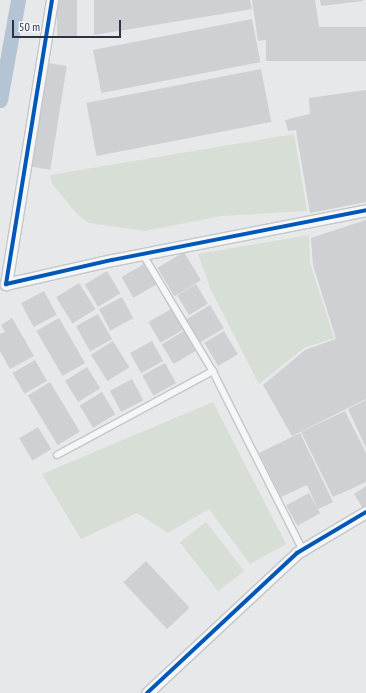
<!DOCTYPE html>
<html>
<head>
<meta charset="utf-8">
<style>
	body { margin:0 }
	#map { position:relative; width:366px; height:693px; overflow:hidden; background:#e6e8ea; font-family:"PT Sans Narrow",sans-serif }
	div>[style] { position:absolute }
	.green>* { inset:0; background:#d6ded6; transform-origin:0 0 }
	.canal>* { height:15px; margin:-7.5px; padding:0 7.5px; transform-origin:7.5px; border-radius:7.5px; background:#b4c4d5 }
	.building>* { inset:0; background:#ced0d3; transform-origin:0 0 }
	.roads { filter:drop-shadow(1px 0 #c4c6c8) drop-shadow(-1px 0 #c4c6c8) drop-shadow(0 1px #c4c6c8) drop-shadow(0 -1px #c4c6c8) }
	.service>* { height:5.5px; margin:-2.75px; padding:0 2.75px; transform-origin:2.75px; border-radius:2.75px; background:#f5f6f7 }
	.minor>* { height:11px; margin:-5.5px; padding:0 5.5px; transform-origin:5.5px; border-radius:5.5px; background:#f5f6f7 }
	.cycleway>* { height:4px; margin:-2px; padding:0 2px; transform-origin:2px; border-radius:2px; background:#0057b8 }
	span { translate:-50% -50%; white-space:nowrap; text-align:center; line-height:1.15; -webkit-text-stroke:4px #f4f6f9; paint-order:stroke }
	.scale { position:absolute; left:12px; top:20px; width:109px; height:18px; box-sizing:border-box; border:2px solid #2b3445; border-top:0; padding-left:5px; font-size:12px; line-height:14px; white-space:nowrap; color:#2b3445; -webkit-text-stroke:3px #f4f6f9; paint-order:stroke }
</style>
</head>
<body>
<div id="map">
	<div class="green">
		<div style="clip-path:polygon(294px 134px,307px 211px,221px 216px,145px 231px,89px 223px,77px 214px,53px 185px,50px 175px)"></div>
		<div style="clip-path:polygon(309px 235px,310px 263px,334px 338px,304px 348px,259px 384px,211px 290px,198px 254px)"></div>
		<div style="clip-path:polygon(213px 402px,286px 544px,250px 564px,209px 509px,168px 533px,137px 513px,81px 539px,42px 474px)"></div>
		<div style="left:206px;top:522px;width:62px;height:33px;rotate:52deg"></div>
	</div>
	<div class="canal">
		<div style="left:0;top:100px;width:102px;rotate:-79.8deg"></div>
	</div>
	<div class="building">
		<div style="left:57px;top:0;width:20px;height:37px"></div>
		<div style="clip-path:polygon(94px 0,250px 0,252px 9px,94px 35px)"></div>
		<div style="clip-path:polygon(252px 0,315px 0,320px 32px,258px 41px)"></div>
		<div style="clip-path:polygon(320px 0,363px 0,363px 1px,321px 6px)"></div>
		<div style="left:252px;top:19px;width:44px;height:162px;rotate:79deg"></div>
		<div style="left:366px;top:27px;width:34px;height:100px;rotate:90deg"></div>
		<div style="left:48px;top:63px;width:19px;height:105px;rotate:9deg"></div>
		<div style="left:261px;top:69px;width:54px;height:178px;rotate:79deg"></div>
		<div style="clip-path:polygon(366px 90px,366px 202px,310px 213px,296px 130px,288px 131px,285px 120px,310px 114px,309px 98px)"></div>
		<div style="clip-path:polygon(366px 220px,366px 399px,292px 436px,263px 385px,305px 350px,336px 339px,313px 265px,311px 238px)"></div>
		<div style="left:184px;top:252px;width:33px;height:31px;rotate:59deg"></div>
		<div style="left:144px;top:264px;width:24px;height:26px;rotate:60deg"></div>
		<div style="left:107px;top:271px;width:26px;height:26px;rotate:59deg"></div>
		<div style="left:79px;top:283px;width:31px;height:27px;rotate:58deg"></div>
		<div style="left:196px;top:284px;width:23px;height:22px;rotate:59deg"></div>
		<div style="left:44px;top:291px;width:27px;height:26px;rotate:62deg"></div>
		<div style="left:122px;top:297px;width:24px;height:26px;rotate:62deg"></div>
		<div style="left:210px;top:305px;width:27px;height:28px;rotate:59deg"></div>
		<div style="left:171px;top:309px;width:24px;height:26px;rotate:60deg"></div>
		<div style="left:98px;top:314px;width:29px;height:25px;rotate:61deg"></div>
		<div style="clip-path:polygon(12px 318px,34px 356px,10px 369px,0 351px,0 334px,5px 332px,1px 325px)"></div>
		<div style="left:59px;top:318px;width:52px;height:26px;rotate:60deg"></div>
		<div style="left:184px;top:331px;width:23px;height:26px;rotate:59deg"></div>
		<div style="left:224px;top:331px;width:27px;height:23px;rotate:59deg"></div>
		<div style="left:113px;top:341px;width:31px;height:26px;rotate:58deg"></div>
		<div style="left:152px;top:341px;width:23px;height:25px;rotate:61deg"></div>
		<div style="left:35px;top:360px;width:24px;height:26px;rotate:60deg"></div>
		<div style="left:165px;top:363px;width:23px;height:26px;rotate:61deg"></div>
		<div style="left:87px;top:367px;width:25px;height:26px;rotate:58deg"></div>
		<div style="left:132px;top:379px;width:24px;height:25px;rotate:62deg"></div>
		<div style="left:50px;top:382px;width:58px;height:26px;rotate:59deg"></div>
		<div style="left:102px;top:392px;width:26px;height:26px;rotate:59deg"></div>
		<div style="clip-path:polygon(366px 400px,366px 448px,348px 409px)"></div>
		<div style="clip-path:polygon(345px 411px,366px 453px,366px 482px,333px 497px,301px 432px)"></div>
		<div style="left:38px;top:427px;width:26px;height:22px;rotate:59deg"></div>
		<div style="clip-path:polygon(300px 433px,333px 502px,318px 509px,307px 485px,281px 497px,259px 453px)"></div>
		<div style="clip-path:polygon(366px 486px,366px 509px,364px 510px,354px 494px)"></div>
		<div style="left:309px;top:493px;width:23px;height:26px;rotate:61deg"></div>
		<div style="left:146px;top:561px;width:64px;height:31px;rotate:47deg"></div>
	</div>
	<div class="roads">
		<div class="service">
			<div style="left:143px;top:254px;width:136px;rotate:59.1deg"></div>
			<div style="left:213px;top:371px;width:200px;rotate:63.3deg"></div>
			<div style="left:57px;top:455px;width:177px;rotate:-28.3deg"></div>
		</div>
		<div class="minor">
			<div style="left:52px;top:0;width:288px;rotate:99.2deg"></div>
			<div style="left:6px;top:284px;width:109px;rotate:-12.8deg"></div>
			<div style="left:112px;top:260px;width:259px;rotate:-11.1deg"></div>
			<div style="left:147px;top:693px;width:205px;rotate:-43deg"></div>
			<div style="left:297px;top:553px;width:80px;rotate:-30.7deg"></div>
		</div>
	</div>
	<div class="cycleway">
		<div style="left:52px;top:0;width:288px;rotate:99.2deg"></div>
		<div style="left:6px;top:284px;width:109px;rotate:-12.8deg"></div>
		<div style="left:112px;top:260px;width:259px;rotate:-11.1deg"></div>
		<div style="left:147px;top:693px;width:205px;rotate:-43deg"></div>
		<div style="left:297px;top:553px;width:80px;rotate:-30.7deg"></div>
	</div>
	<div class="scale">50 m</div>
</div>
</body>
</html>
